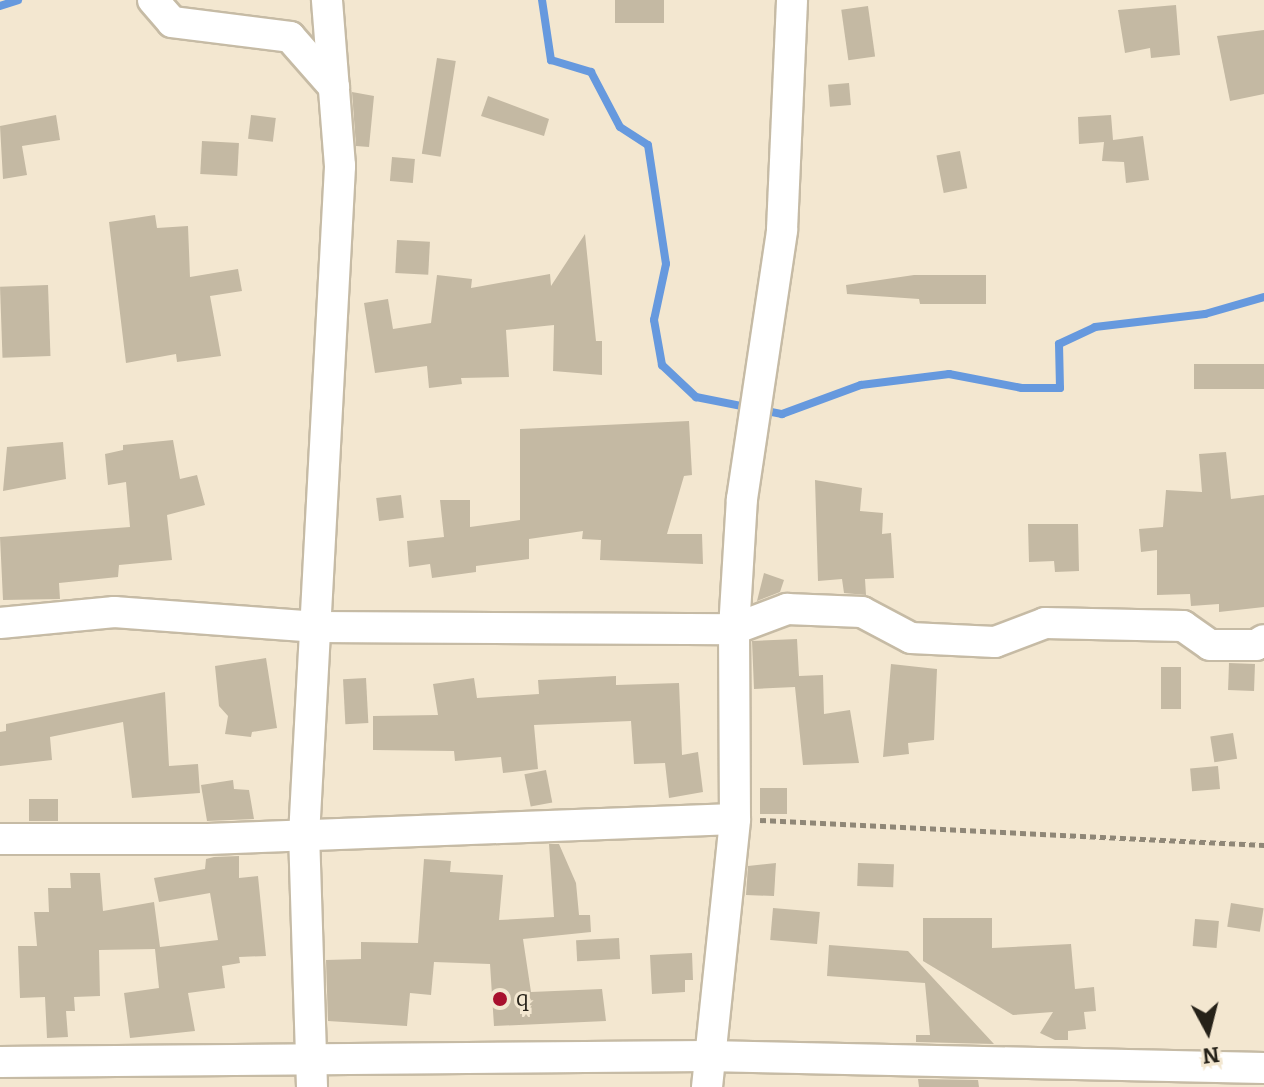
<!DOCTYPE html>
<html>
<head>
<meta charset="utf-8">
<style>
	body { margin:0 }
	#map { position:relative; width:1264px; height:1087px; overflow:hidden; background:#f3e7d0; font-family:Bitter,serif }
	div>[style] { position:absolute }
	.stream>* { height:8px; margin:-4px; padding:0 4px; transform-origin:4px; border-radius:4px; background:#6699de }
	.building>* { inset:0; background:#c4b9a3; transform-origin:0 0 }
	.path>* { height:5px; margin-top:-2.5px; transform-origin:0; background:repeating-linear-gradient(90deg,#8f8777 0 6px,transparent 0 10px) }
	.roads { filter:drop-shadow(2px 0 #c6bba5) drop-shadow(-2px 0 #c6bba5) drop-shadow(0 2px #c6bba5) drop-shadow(0 -2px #c6bba5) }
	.minor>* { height:30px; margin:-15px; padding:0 15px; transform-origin:15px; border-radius:15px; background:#fff }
	.dots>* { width:22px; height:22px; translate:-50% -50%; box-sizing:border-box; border:4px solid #f3e7d0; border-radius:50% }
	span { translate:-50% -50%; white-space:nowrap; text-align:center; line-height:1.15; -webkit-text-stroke:6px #f3e7d0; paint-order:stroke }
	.poi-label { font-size:22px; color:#262219 }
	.left { translate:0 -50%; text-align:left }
	.north { position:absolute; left:1168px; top:991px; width:80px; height:80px; -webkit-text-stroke:6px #f3e7d0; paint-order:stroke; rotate:173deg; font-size:22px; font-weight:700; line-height:32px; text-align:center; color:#262219 }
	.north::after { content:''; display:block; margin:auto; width:28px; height:36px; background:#262219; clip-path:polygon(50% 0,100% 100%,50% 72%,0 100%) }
</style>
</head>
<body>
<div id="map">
	<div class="stream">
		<div style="left:542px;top:0;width:61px;rotate:81.5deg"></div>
		<div style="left:551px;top:60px;width:42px;rotate:16.7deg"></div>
		<div style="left:591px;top:72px;width:62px;rotate:62.2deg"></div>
		<div style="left:620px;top:127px;width:33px;rotate:33deg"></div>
		<div style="left:648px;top:145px;width:120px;rotate:81.4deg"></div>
		<div style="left:666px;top:264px;width:57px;rotate:102.1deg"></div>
		<div style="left:654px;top:320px;width:46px;rotate:79.9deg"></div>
		<div style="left:662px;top:365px;width:47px;rotate:43.3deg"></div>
		<div style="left:696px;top:397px;width:88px;rotate:11.2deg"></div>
		<div style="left:782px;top:414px;width:84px;rotate:-20.2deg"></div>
		<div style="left:861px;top:385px;width:89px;rotate:-7.1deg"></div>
		<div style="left:949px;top:374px;width:74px;rotate:10.9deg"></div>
		<div style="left:1022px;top:388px;width:38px"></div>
		<div style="left:1060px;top:388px;width:44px;rotate:-91.3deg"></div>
		<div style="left:1059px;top:344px;width:40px;rotate:-25deg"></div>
		<div style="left:1095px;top:327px;width:111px;rotate:-6.7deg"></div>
		<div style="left:1205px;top:314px;width:61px;rotate:-16.1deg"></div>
		<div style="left:0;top:6px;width:19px;rotate:-18deg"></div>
	</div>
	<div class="building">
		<div style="left:615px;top:0;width:49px;height:23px"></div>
		<div style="clip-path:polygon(1176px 5px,1180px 55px,1151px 58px,1150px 48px,1125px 53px,1118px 10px)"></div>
		<div style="left:868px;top:6px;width:51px;height:27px;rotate:82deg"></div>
		<div style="clip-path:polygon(1264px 30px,1264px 94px,1230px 101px,1217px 36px)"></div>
		<div style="left:437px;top:58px;width:19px;height:97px;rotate:9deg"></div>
		<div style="left:849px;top:83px;width:22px;height:21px;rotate:85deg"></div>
		<div style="clip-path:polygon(352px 92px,374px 96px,369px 147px,356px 146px)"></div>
		<div style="clip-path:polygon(488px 96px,549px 119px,544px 136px,481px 116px)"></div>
		<div style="clip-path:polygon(56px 115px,60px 140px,22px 146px,27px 175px,3px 179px,0 126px)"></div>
		<div style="left:251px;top:115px;width:25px;height:24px;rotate:7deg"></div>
		<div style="clip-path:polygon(1111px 115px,1113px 140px,1143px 136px,1149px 180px,1126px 183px,1124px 162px,1102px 161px,1104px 142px,1079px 144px,1078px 117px)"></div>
		<div style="left:202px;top:141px;width:37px;height:33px;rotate:3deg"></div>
		<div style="left:960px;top:151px;width:38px;height:24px;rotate:79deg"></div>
		<div style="left:392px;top:157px;width:23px;height:24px;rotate:5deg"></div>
		<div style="clip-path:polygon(155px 215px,157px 228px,188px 226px,190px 277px,238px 269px,242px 291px,210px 296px,221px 356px,177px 362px,176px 354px,126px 363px,109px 222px)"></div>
		<div style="clip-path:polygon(585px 234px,596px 341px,602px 341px,602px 375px,553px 371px,554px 325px,506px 330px,509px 377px,461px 378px,462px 384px,429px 388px,427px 366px,375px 373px,364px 303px,388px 299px,393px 329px,431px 323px,437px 275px,472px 279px,471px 288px,550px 274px,551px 286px)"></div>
		<div style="left:397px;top:240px;width:33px;height:33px;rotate:3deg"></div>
		<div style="clip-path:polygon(914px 275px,986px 275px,986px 304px,920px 304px,919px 299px,847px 294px,846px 285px)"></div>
		<div style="left:48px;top:285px;width:71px;height:48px;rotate:88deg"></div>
		<div style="left:1264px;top:364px;width:25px;height:70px;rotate:90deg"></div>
		<div style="clip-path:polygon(689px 421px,692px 475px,684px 476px,667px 534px,702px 534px,703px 564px,600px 560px,601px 540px,582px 539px,583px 531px,529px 539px,529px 559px,476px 566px,476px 572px,432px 578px,430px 564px,409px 567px,407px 541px,444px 537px,440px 500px,470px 500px,470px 527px,520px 520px,520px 429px)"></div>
		<div style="clip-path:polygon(173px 440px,180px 479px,197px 475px,205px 505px,167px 515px,172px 560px,119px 565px,118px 577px,59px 583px,60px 599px,3px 600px,0 537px,130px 527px,126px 482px,108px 485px,105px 454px,123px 450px,123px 445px)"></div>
		<div style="clip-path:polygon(63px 442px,66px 479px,3px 491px,7px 447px)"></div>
		<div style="clip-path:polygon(1226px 452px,1231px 499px,1264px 495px,1264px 607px,1219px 612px,1219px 604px,1191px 606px,1190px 594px,1157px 595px,1157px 550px,1141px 552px,1139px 529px,1163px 527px,1166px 490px,1202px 492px,1199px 454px)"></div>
		<div style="clip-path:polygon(815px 480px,862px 488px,860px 511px,883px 513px,882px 534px,891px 533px,894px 578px,865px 579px,866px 595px,844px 593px,842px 579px,818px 581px)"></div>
		<div style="left:401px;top:495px;width:23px;height:25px;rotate:83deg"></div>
		<div style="clip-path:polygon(1028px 524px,1078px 524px,1079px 571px,1055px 572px,1054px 561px,1029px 562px)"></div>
		<div style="clip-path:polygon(764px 573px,784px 580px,780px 592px,757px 601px)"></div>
		<div style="clip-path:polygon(797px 639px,799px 676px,823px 675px,824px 714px,850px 710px,859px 763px,803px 765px,795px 687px,754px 689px,752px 641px)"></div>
		<div style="clip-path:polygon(266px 658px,277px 728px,252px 732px,251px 737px,225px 734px,228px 716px,219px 706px,215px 666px)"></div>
		<div style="left:1229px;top:663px;width:26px;height:27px;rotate:2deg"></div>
		<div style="clip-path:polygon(891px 664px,937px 669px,934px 740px,908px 743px,909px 754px,883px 757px)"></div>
		<div style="left:1181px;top:667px;width:42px;height:20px;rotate:90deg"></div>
		<div style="clip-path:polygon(616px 676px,616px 685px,679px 683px,682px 755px,698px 752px,703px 792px,669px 798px,665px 763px,634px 764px,631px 721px,534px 725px,538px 769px,503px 773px,501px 757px,455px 761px,454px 751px,373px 750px,373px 716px,438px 715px,433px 684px,474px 678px,477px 698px,539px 694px,538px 680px)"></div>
		<div style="left:366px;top:678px;width:45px;height:23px;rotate:87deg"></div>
		<div style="clip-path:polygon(165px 692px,169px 766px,198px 764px,200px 793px,132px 798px,123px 722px,50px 737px,52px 760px,0 766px,0 732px,6px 731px,6px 724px)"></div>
		<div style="left:1233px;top:733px;width:26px;height:23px;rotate:81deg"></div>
		<div style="left:1218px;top:766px;width:23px;height:28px;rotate:85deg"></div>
		<div style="left:546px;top:770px;width:33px;height:22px;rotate:79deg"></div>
		<div style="clip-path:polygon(233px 780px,234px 789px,249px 790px,254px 819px,207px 821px,201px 785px)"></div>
		<div style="left:760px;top:788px;width:27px;height:26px"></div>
		<div style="left:29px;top:799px;width:29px;height:22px"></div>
		<div style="clip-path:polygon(549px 844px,559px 844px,576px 883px,579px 915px,590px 915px,591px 932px,523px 939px,531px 992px,602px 989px,606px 1021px,494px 1026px,490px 964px,434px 962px,431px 995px,410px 993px,407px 1026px,328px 1021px,326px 960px,361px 959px,361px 942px,418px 943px,424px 859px,451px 861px,450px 872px,503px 875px,499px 920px,554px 917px)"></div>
		<div style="clip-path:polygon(239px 856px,239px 878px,258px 876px,266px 956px,239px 957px,240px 963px,222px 966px,225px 988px,188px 993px,195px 1031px,130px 1038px,124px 993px,159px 988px,155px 949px,99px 950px,100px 996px,74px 997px,75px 1011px,66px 1011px,68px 1037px,47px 1038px,45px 997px,20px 998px,18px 946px,37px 946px,34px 912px,49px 912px,48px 888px,71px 888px,70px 873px,100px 873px,103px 911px,154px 902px,160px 947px,218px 940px,210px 893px,159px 902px,154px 878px,205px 869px,206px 859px,214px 857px)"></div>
		<div style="clip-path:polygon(776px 863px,774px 896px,746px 895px,748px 866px)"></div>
		<div style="left:858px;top:863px;width:36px;height:23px;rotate:2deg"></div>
		<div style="left:1231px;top:903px;width:33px;height:24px;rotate:9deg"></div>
		<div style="left:773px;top:908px;width:47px;height:32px;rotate:5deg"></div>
		<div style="clip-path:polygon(923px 918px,992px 918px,992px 948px,1071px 944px,1075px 989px,1094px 987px,1096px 1011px,1084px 1012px,1086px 1029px,1068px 1031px,1068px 1040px,1055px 1040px,1040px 1033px,1053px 1012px,1013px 1015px,923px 961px)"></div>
		<div style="left:1195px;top:919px;width:24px;height:27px;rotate:5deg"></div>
		<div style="left:619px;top:938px;width:21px;height:43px;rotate:87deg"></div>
		<div style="clip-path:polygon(829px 945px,908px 951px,994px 1044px,916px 1042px,916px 1035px,930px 1035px,925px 983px,827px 976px)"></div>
		<div style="clip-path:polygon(692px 953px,693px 980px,685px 980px,685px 992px,652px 994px,650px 955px)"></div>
		<div style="clip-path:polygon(918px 1079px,978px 1080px,979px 1087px,919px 1087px)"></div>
	</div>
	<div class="path">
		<div style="left:760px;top:820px;width:505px;rotate:2.84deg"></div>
	</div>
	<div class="roads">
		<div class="minor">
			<div style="left:153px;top:0;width:29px;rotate:49deg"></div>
			<div style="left:172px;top:22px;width:119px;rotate:7.2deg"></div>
			<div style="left:290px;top:37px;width:67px;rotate:48.7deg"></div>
			<div style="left:0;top:623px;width:115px;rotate:-5.5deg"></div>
			<div style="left:114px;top:612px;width:204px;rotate:4.2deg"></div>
			<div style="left:317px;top:627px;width:417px;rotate:0.3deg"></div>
			<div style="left:734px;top:629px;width:57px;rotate:-20.7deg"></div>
			<div style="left:787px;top:609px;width:75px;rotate:2.3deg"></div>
			<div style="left:862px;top:612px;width:55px;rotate:28deg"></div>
			<div style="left:911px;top:638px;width:84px;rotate:2.7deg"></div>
			<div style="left:995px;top:642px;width:53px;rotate:-20.8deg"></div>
			<div style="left:1045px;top:623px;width:138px;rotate:1.2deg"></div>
			<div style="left:1183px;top:626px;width:33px;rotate:35deg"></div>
			<div style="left:1210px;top:645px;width:46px"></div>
			<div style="left:1256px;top:645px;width:9px;rotate:-32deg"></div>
			<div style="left:0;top:839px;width:208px"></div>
			<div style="left:208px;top:839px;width:527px;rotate:-2.17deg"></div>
			<div style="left:0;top:1062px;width:707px;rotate:-0.49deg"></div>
			<div style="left:707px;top:1056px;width:557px;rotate:1.23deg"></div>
			<div style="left:312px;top:1087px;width:251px;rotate:-91.8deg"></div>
			<div style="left:304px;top:836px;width:671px;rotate:-86.92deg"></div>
			<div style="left:340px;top:166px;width:167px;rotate:-94.5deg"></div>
			<div style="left:707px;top:1087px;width:269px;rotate:-84deg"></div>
			<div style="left:735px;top:819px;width:190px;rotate:-90.3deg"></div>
			<div style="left:734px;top:629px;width:130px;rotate:-86.5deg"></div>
			<div style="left:742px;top:499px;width:272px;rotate:-81.5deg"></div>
			<div style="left:782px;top:230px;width:230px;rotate:-87.5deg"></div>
		</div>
	</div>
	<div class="dots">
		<div style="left:500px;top:999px;background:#a8102d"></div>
	</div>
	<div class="poi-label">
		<span class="left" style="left:516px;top:999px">q</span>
	</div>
	<div class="north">N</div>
</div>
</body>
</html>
